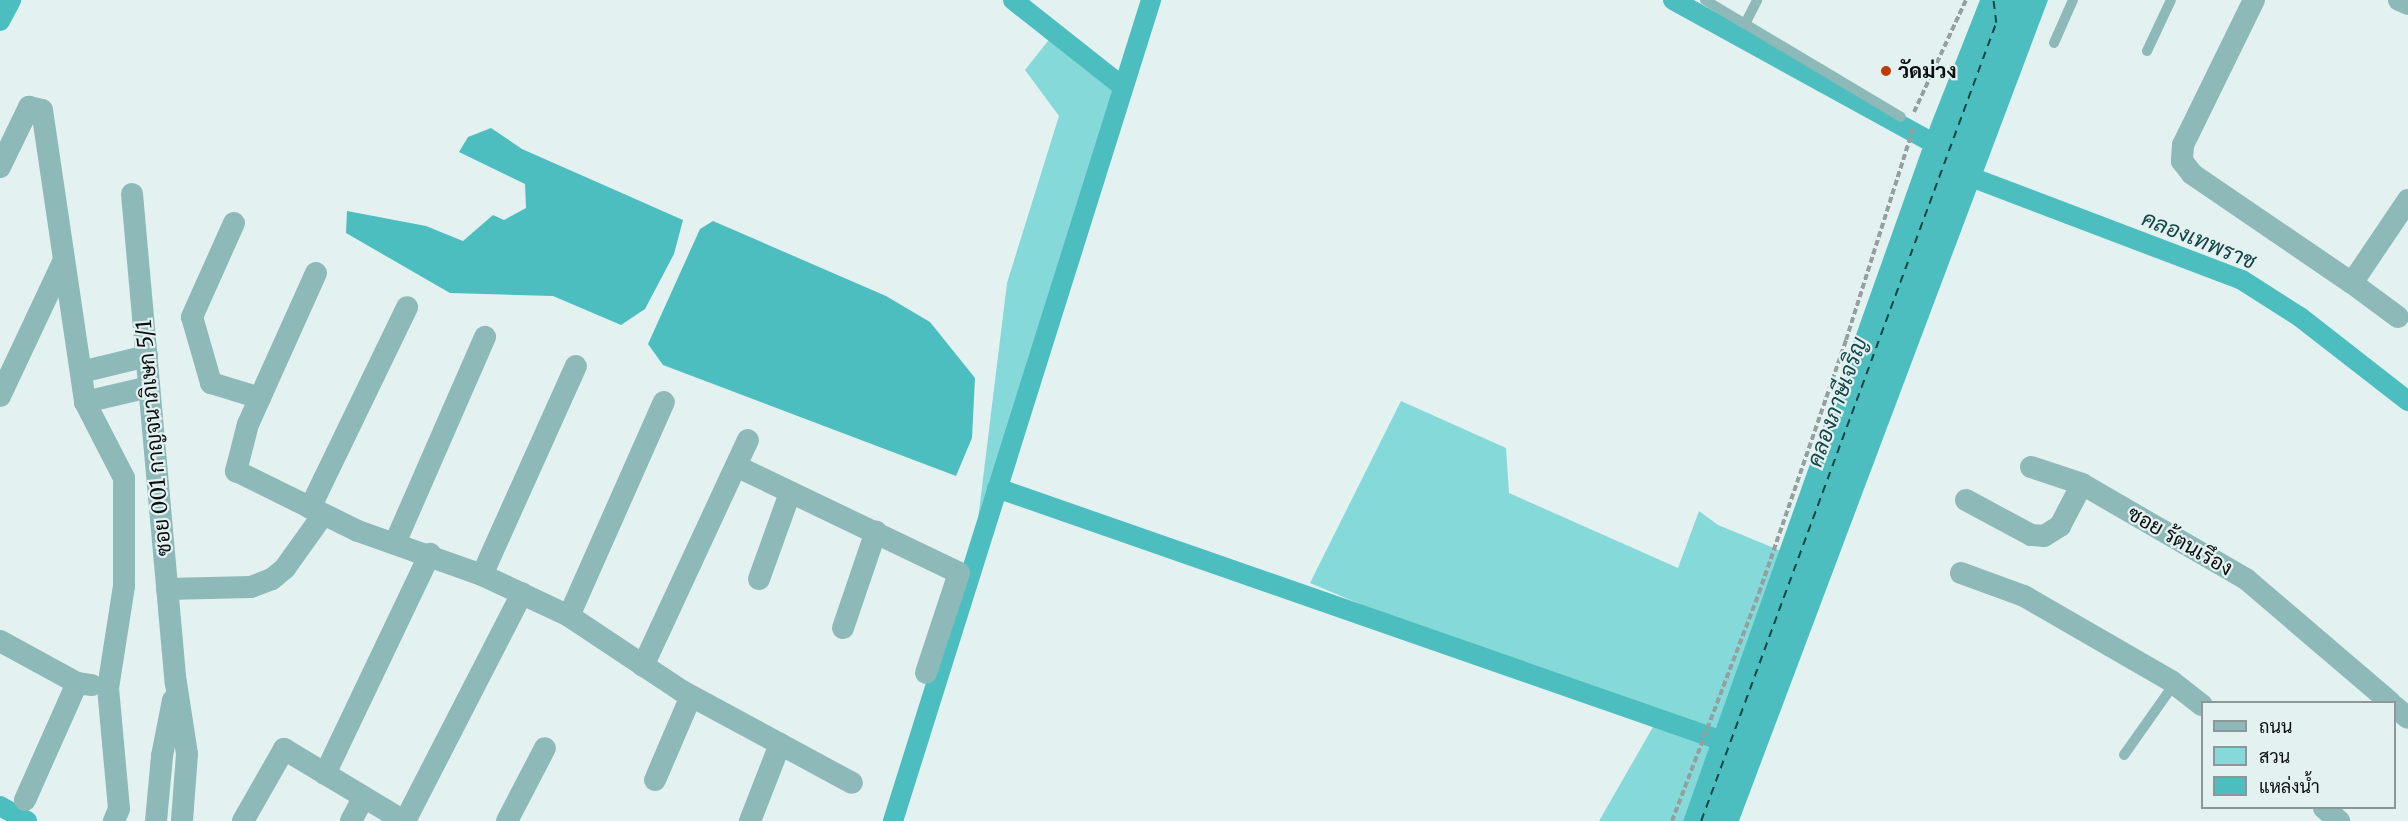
<!DOCTYPE html>
<html>
<head>
<meta charset="utf-8">
<style>
	body { margin:0 }
	#map { position:relative; width:2408px; height:821px; overflow:hidden; background:#e4f1f1; font-family:Merriweather,Sarabun,serif }
	div>[style] { position:absolute }
	.green>* { inset:0; background:#86d9d9 }
	.water>* { inset:0; background:#4dbebf }
	.canal>* { height:20px; margin:-10px; padding:0 10px; transform-origin:10px; border-radius:10px; background:#4dbebf }
	.ferry>* { height:1.5px; margin-top:-0.75px; transform-origin:0; background:repeating-linear-gradient(90deg,#144647 0 8px,transparent 0 14px) }
	.path>* { height:4px; margin-top:-2px; transform-origin:0; background:repeating-linear-gradient(90deg,#959f9f 0 6px,transparent 0 9px) }
	.service>* { height:10px; margin:-5px; padding:0 5px; transform-origin:5px; border-radius:5px; background:#8eb9b9 }
	.minor>* { height:22px; margin:-11px; padding:0 11px; transform-origin:11px; border-radius:11px; background:#8eb9b9 }
	.dots>* { width:16px; height:16px; translate:-50% -50%; box-sizing:border-box; border:3px solid #e4f1f1; border-radius:50% }
	span { translate:-50% -50%; white-space:nowrap; text-align:center; line-height:1.15; -webkit-text-stroke:4.5px #e4f1f1; paint-order:stroke }
	.poi-label { font-size:21px; color:#0a0f0f; font-weight:700 }
	.left { translate:0 -50%; text-align:left }
	.street-label { font-size:21px; color:#0a0f0f }
	.water-label { font-size:22px; color:#144647; font-style:italic }
	.legend { position:absolute; left:2201px; top:701px; width:195px; height:108px; box-sizing:border-box; background:#e4f1f1; border:2px solid #8d9797; margin:0; padding:8px 10px; list-style:none; font-size:18px; color:#0a0f0f }
	.legend li { display:flex; align-items:center; gap:12px; height:30px }
	.legend b { width:30px; border:2px solid #8d9797 }
</style>
</head>
<body>
<div id="map">
	<div class="green">
		<div style="clip-path:polygon(1059px 27px,1130px 83px,1009px 485px,976px 536px,1007px 283px,1059px 116px,1025px 70px)"></div>
		<div style="clip-path:polygon(1401px 401px,1506px 448px,1509px 493px,1678px 568px,1699px 511px,1718px 525px,1781px 551px,1683px 821px,1599px 821px,1653px 727px,1310px 583px)"></div>
	</div>
	<div class="water">
		<div style="clip-path:polygon(1980px 0,2048px 0,1739px 821px,1683px 821px,1931px 124px)"></div>
		<div style="clip-path:polygon(491px 128px,522px 149px,683px 220px,674px 254px,645px 309px,621px 325px,553px 296px,450px 293px,346px 233px,347px 211px,426px 226px,463px 241px,493px 215px,504px 220px,526px 208px,525px 184px,459px 152px,468px 137px)"></div>
		<div style="clip-path:polygon(713px 221px,886px 296px,930px 322px,975px 378px,972px 438px,956px 476px,663px 365px,648px 344px,700px 229px)"></div>
	</div>
	<div class="canal">
		<div style="left:1013px;top:0;width:140px;rotate:38.3deg"></div>
		<div style="left:1673px;top:0;width:315px;rotate:28.8deg"></div>
		<div style="left:0;top:21px;width:24px;rotate:-62deg"></div>
		<div style="left:1955px;top:171px;width:307px;rotate:20.8deg"></div>
		<div style="left:2242px;top:280px;width:69px;rotate:32.5deg"></div>
		<div style="left:2300px;top:317px;width:137px;rotate:37.9deg"></div>
		<div style="left:997px;top:488px;width:784px;rotate:19.22deg"></div>
		<div style="left:0;top:806px;width:31px;rotate:29deg"></div>
		<div style="left:893px;top:821px;width:861px;rotate:-72.55deg"></div>
	</div>
	<div class="ferry">
		<div style="left:1701px;top:821px;width:851px;rotate:-69.71deg"></div>
		<div style="left:1996px;top:23px;width:23px;rotate:-97deg"></div>
	</div>
	<div class="path">
		<div style="left:1914px;top:112px;width:123px;rotate:-65.1deg"></div>
		<div style="left:1672px;top:821px;width:244px;rotate:-69.1deg"></div>
		<div style="left:1759px;top:593px;width:268px;rotate:-71deg"></div>
		<div style="left:1846px;top:340px;width:225px;rotate:-72.4deg"></div>
	</div>
	<div class="service">
		<div style="left:1705px;top:0;width:228px;rotate:30.8deg"></div>
		<div style="left:1745px;top:24px;width:27px;rotate:-63deg"></div>
		<div style="left:2054px;top:43px;width:47px;rotate:-66.2deg"></div>
		<div style="left:2147px;top:51px;width:56px;rotate:-64.8deg"></div>
		<div style="left:2124px;top:755px;width:87px;rotate:-54.8deg"></div>
	</div>
	<div class="minor">
		<div style="left:2254px;top:0;width:161px;rotate:116.1deg"></div>
		<div style="left:2183px;top:145px;width:16px;rotate:94deg"></div>
		<div style="left:2182px;top:161px;width:16px;rotate:52deg"></div>
		<div style="left:2192px;top:174px;width:194px;rotate:34.3deg"></div>
		<div style="left:2352px;top:283px;width:100px;rotate:-56deg"></div>
		<div style="left:2399px;top:0;width:10px;rotate:24deg"></div>
		<div style="left:0;top:167px;width:67px;rotate:-64.2deg"></div>
		<div style="left:29px;top:107px;width:13px;rotate:13deg"></div>
		<div style="left:42px;top:110px;width:295px;rotate:81.6deg"></div>
		<div style="left:85px;top:402px;width:85px;rotate:62.8deg"></div>
		<div style="left:124px;top:478px;width:108px;rotate:90deg"></div>
		<div style="left:124px;top:586px;width:103px;rotate:98.9deg"></div>
		<div style="left:108px;top:688px;width:121px;rotate:84.8deg"></div>
		<div style="left:119px;top:809px;width:13px;rotate:113deg"></div>
		<div style="left:132px;top:194px;width:491px;rotate:84.9deg"></div>
		<div style="left:176px;top:683px;width:72px;rotate:81.2deg"></div>
		<div style="left:187px;top:754px;width:67px;rotate:94.3deg"></div>
		<div style="left:234px;top:223px;width:103px;rotate:114.1deg"></div>
		<div style="left:192px;top:317px;width:69px;rotate:73.9deg"></div>
		<div style="left:211px;top:383px;width:51px;rotate:17deg"></div>
		<div style="left:316px;top:273px;width:166px;rotate:114.2deg"></div>
		<div style="left:248px;top:424px;width:49px;rotate:104.3deg"></div>
		<div style="left:236px;top:471px;width:136px;rotate:26.2deg"></div>
		<div style="left:358px;top:531px;width:132px;rotate:19.5deg"></div>
		<div style="left:482px;top:575px;width:96px;rotate:25.2deg"></div>
		<div style="left:569px;top:616px;width:136px;rotate:33.6deg"></div>
		<div style="left:682px;top:691px;width:193px;rotate:28.4deg"></div>
		<div style="left:2352px;top:283px;width:57px;rotate:36.5deg"></div>
		<div style="left:81px;top:372px;width:68px;rotate:-13.6deg"></div>
		<div style="left:0;top:396px;width:150px;rotate:-64.8deg"></div>
		<div style="left:85px;top:402px;width:66px;rotate:-13.2deg"></div>
		<div style="left:736px;top:466px;width:247px;rotate:25.6deg"></div>
		<div style="left:959px;top:573px;width:105px;rotate:108.3deg"></div>
		<div style="left:2031px;top:467px;width:54px;rotate:18.4deg"></div>
		<div style="left:1966px;top:500px;width:74px;rotate:28.3deg"></div>
		<div style="left:2031px;top:535px;width:13px;rotate:4deg"></div>
		<div style="left:2044px;top:536px;width:19px;rotate:-32deg"></div>
		<div style="left:2060px;top:526px;width:47px;rotate:-62.4deg"></div>
		<div style="left:2082px;top:484px;width:190px;rotate:30.1deg"></div>
		<div style="left:2246px;top:579px;width:189px;rotate:40.5deg"></div>
		<div style="left:310px;top:508px;width:223px;rotate:-64.2deg"></div>
		<div style="left:395px;top:543px;width:225px;rotate:-66.4deg"></div>
		<div style="left:1961px;top:573px;width:67px;rotate:20.1deg"></div>
		<div style="left:2024px;top:596px;width:170px;rotate:30deg"></div>
		<div style="left:2171px;top:681px;width:39px;rotate:38deg"></div>
		<div style="left:482px;top:575px;width:229px;rotate:-65.8deg"></div>
		<div style="left:759px;top:579px;width:91px;rotate:-70.2deg"></div>
		<div style="left:167px;top:589px;width:84px;rotate:-1.4deg"></div>
		<div style="left:251px;top:587px;width:22px;rotate:-21deg"></div>
		<div style="left:272px;top:579px;width:17px;rotate:-40deg"></div>
		<div style="left:285px;top:568px;width:65px;rotate:-54.4deg"></div>
		<div style="left:569px;top:616px;width:234px;rotate:-66.1deg"></div>
		<div style="left:843px;top:628px;width:102px;rotate:-71.2deg"></div>
		<div style="left:0;top:641px;width:88px;rotate:28.6deg"></div>
		<div style="left:77px;top:683px;width:15px;rotate:8deg"></div>
		<div style="left:643px;top:666px;width:249px;rotate:-65.1deg"></div>
		<div style="left:2394px;top:706px;width:18px;rotate:41deg"></div>
		<div style="left:325px;top:774px;width:244px;rotate:-64.5deg"></div>
		<div style="left:655px;top:780px;width:91px;rotate:-66.8deg"></div>
		<div style="left:25px;top:800px;width:128px;rotate:-66deg"></div>
		<div style="left:2324px;top:808px;width:20px;rotate:41deg"></div>
		<div style="left:156px;top:821px;width:65px;rotate:-84.7deg"></div>
		<div style="left:162px;top:756px;width:57px;rotate:-78.9deg"></div>
		<div style="left:243px;top:821px;width:83px;rotate:-60.3deg"></div>
		<div style="left:284px;top:749px;width:140px;rotate:31deg"></div>
		<div style="left:351px;top:821px;width:27px;rotate:-62deg"></div>
		<div style="left:405px;top:821px;width:256px;rotate:-62.8deg"></div>
		<div style="left:507px;top:821px;width:82px;rotate:-62.5deg"></div>
		<div style="left:750px;top:821px;width:83px;rotate:-68.7deg"></div>
	</div>
	<div class="dots">
		<div style="left:1886px;top:71px;background:#c13905"></div>
	</div>
	<div class="poi-label">
		<span class="left" style="left:1898px;top:71px">วัดม่วง</span>
	</div>
	<div class="street-label">
		<span style="left:154px;top:438px;rotate:-95deg">ซอย 001 กาญจนาภิเษก 5/1</span>
		<span style="left:2180px;top:541px;rotate:30deg">ซอย ร้ตนเรึอง</span>
	</div>
	<div class="water-label">
		<span style="left:2199px;top:240px;rotate:22deg">คลองเทพราช</span>
		<span style="left:1837px;top:402px;rotate:-70deg">คลองภาษีเจริญ</span>
	</div>
	<ul class="legend">
	<li><b style="height:8px;background:#8eb9b9"></b>ถนน</li>
	<li><b style="height:16px;background:#86d9d9"></b>สวน</li>
	<li><b style="height:16px;background:#4dbebf"></b>แหล่งน้ำ</li>
	</ul>
</div>
</body>
</html>
